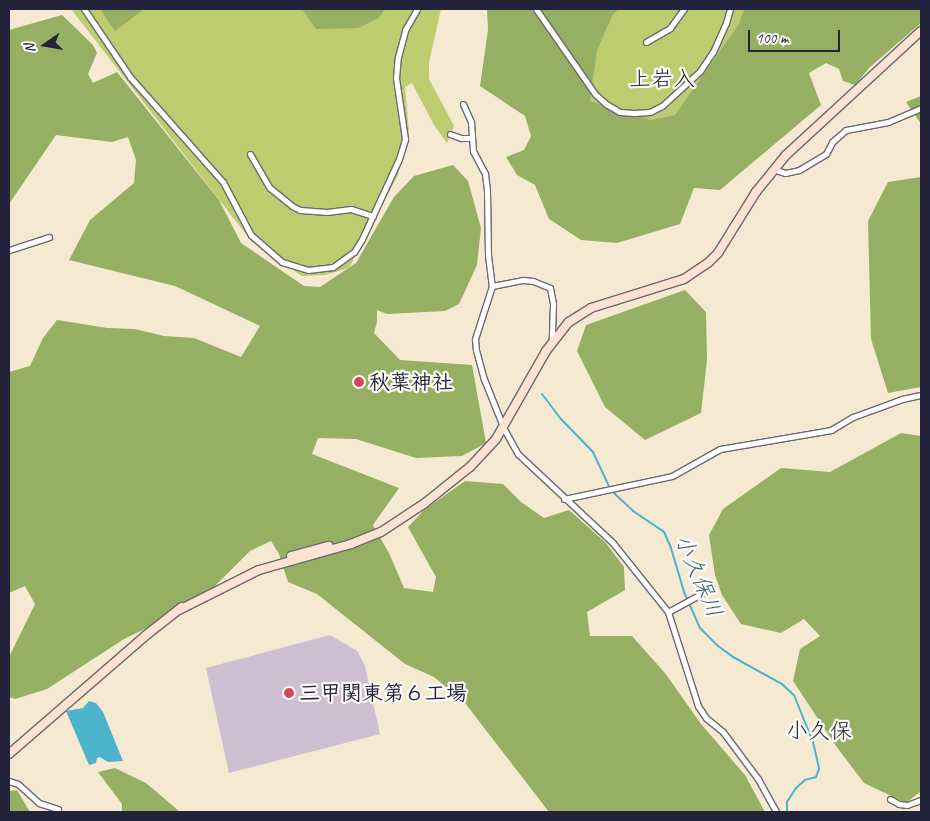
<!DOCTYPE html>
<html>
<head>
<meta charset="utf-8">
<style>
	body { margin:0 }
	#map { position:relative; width:930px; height:821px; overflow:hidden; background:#f5e9d2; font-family:Caveat,"Klee One",sans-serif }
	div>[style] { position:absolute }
	.industrial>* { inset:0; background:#cebed1 }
	.green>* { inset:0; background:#bccc6f }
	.forest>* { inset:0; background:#95b062 }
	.water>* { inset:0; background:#4db2cc }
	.stream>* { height:2px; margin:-1px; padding:0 1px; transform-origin:1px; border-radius:1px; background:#4db2cc }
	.roads { filter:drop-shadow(1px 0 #6c6870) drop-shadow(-1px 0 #6c6870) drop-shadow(0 1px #6c6870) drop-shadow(0 -1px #6c6870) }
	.street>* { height:5px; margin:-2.5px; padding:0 2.5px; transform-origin:2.5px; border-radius:2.5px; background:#fff }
	.secondary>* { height:8px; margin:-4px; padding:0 4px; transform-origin:4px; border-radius:4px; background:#fee3d2 }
	.dots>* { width:14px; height:14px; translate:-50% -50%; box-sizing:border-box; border:2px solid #fdfcf7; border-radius:50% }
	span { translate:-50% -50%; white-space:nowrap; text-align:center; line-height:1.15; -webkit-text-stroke:4.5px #fdfcf7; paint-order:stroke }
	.poi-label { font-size:21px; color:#22223b; font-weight:700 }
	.left { translate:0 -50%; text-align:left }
	.neighbourhood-label { font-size:22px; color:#22223b }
	.water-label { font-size:22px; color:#335c75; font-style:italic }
	.frame { position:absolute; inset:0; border:10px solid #22223b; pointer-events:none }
	.north { position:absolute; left:20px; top:20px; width:50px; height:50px; -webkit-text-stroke:4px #fdfcf7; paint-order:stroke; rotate:257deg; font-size:14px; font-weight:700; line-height:20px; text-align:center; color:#22223b }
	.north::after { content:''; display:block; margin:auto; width:18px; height:22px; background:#22223b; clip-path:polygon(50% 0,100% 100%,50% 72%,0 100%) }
	.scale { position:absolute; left:748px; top:30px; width:92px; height:22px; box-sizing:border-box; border:2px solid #22223b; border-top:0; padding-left:6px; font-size:15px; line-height:18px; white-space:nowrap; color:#22223b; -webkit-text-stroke:4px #fdfcf7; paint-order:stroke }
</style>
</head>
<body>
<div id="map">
	<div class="industrial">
		<div style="clip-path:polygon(330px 635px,357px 651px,365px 666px,380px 734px,229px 773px,206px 668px)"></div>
	</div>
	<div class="green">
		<div style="clip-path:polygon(71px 9px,441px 9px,429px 62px,429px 79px,454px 126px,447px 143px,434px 125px,412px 83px,405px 87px,409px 132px,398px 175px,349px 268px,325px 275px,302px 276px,252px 242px)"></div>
		<div style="clip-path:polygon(500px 9px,859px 9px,674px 195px)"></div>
	</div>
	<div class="forest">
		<div style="clip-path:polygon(100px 9px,144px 9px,115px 31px)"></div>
		<div style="clip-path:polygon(302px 9px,385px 9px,379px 18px,358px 28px,316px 29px)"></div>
		<div style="clip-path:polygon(487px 9px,619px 9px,613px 14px,597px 50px,590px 101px,651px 120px,675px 115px,739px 24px,744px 9px,921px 9px,921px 23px,870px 67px,855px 85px,843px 81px,839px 69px,826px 63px,809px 73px,821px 105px,720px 190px,694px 188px,680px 224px,617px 243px,581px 240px,549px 219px,535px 185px,517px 175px,506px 157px,524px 150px,531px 136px,525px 116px,480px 86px,488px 30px)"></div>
		<div style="clip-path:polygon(62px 15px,93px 45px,97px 53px,88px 74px,93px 83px,117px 72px,219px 200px,241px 243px,304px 286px,320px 287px,356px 263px,394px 197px,414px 176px,453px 165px,468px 181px,481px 228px,477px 265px,459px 304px,445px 311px,387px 314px,377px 310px,377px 322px,374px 333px,400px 360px,472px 365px,486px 443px,462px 456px,416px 458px,356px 439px,318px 438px,312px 454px,399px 488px,373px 525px,389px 553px,404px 588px,433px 592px,436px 577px,408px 527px,424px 510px,465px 481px,503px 484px,521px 502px,544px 518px,569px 510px,606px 543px,624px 567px,625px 590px,587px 612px,590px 636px,632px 636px,665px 673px,701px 724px,745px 775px,765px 812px,549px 812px,465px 703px,434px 677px,405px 664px,317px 594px,288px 582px,279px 554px,271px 541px,250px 551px,197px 604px,124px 639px,47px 689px,15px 699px,9px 697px,9px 657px,35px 604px,25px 586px,9px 593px,9px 372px,30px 366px,43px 338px,57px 320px,107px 328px,135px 329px,164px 336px,194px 338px,241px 357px,260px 326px,175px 286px,69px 260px,90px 220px,134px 183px,136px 160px,128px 137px,112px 142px,56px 135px,9px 204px,9px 30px)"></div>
		<div style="clip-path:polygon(921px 96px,921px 124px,906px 102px)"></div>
		<div style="clip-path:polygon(921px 177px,921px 387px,888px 393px,871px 339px,868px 221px,888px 182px)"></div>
		<div style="clip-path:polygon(685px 290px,706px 312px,707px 360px,701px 413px,645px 440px,605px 407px,577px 351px,586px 325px)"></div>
		<div style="clip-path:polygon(901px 433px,921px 436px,921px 791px,906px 803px,864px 783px,836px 746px,793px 681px,800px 649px,820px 636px,804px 619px,781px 633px,741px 624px,722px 595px,715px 575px,709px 535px,723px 509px,781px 468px,830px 472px)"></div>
		<div style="clip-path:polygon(115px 768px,146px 783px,180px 812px,122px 812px,122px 804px,98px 772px)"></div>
		<div style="clip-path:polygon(17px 790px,30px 812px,9px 812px,9px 791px)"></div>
	</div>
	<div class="water">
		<div style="clip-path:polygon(89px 701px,96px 703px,103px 712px,123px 761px,108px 762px,100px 757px,97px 758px,96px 763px,89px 765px,66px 711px,83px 708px)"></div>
	</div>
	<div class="stream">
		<div style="left:542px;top:394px;width:31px;rotate:53deg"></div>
		<div style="left:561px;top:419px;width:46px;rotate:45.9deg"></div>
		<div style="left:593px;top:452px;width:38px;rotate:65deg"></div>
		<div style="left:609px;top:487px;width:9px;rotate:49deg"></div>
		<div style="left:615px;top:494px;width:25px;rotate:43deg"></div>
		<div style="left:633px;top:511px;width:37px;rotate:34deg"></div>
		<div style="left:664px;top:532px;width:17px;rotate:66deg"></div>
		<div style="left:671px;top:548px;width:46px;rotate:73.5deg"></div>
		<div style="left:684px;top:592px;width:39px;rotate:66deg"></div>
		<div style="left:700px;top:628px;width:25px;rotate:45deg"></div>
		<div style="left:718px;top:646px;width:19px;rotate:36deg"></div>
		<div style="left:733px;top:657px;width:56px;rotate:28.9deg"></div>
		<div style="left:782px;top:684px;width:16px;rotate:43deg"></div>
		<div style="left:794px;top:695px;width:51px;rotate:68deg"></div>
		<div style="left:813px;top:742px;width:28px;rotate:77deg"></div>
		<div style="left:819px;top:769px;width:9px;rotate:111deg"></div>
		<div style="left:816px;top:777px;width:11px;rotate:165deg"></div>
		<div style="left:805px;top:780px;width:12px;rotate:138deg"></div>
		<div style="left:796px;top:788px;width:17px;rotate:123deg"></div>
		<div style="left:787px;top:802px;width:10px;rotate:90deg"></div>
	</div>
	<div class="roads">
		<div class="street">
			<div style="left:84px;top:9px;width:82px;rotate:55.9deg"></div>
			<div style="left:130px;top:77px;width:140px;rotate:48.5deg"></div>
			<div style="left:223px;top:182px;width:60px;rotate:62.2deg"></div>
			<div style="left:251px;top:235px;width:41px;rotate:41.1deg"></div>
			<div style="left:282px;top:262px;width:27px;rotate:17deg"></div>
			<div style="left:308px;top:270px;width:25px;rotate:-7deg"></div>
			<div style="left:333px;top:267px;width:26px;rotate:-36deg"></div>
			<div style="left:354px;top:252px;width:15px;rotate:-58deg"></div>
			<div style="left:362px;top:239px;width:88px;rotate:-65.2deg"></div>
			<div style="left:399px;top:159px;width:21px;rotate:-73deg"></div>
			<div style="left:405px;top:139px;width:62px;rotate:-98.4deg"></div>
			<div style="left:396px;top:78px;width:21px;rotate:-85deg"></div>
			<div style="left:398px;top:57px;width:28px;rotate:-75deg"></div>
			<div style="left:405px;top:30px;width:24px;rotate:-60deg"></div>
			<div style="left:536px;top:9px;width:103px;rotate:55.2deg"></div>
			<div style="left:595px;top:94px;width:15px;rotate:42deg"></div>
			<div style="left:606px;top:104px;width:16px;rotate:30deg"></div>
			<div style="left:620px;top:112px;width:14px;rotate:4deg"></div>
			<div style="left:634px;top:113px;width:16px;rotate:-4deg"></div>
			<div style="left:650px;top:112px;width:13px;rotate:-27deg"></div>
			<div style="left:662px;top:106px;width:52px;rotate:-42.6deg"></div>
			<div style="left:700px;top:71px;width:23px;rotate:-56deg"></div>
			<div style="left:713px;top:52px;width:32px;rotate:-66deg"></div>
			<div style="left:726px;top:23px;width:15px;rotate:-74deg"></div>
			<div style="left:646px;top:42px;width:28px;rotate:-30deg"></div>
			<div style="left:670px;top:28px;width:24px;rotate:-54deg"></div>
			<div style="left:463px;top:104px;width:20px;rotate:66deg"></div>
			<div style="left:471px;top:122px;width:29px;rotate:86deg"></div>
			<div style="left:473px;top:151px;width:26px;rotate:62deg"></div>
			<div style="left:485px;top:174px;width:17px;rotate:83deg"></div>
			<div style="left:487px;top:191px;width:64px;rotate:89.1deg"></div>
			<div style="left:488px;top:255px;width:31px;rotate:83deg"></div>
			<div style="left:492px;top:286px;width:56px;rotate:107.8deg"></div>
			<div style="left:475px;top:339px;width:11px;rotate:85deg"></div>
			<div style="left:476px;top:350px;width:30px;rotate:75deg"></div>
			<div style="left:484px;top:379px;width:54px;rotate:68.2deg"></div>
			<div style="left:504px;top:429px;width:29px;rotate:61deg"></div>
			<div style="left:518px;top:454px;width:130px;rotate:43.1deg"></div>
			<div style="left:613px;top:543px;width:88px;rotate:51.4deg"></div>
			<div style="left:668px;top:612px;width:99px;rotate:72.3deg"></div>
			<div style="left:698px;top:706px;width:14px;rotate:56deg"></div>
			<div style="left:706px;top:718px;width:22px;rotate:39deg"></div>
			<div style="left:723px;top:732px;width:59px;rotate:53.3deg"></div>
			<div style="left:758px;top:779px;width:38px;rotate:61deg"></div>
			<div style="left:450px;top:134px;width:12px;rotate:20deg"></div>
			<div style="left:461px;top:138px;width:10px"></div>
			<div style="left:250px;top:154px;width:39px;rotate:60deg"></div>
			<div style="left:270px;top:188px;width:28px;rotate:39deg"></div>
			<div style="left:292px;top:206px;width:9px;rotate:27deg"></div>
			<div style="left:300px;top:210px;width:27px;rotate:4deg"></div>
			<div style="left:327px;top:212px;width:24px;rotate:-7deg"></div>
			<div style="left:351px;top:209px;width:23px;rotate:18deg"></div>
			<div style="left:773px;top:169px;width:13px;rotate:18deg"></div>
			<div style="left:785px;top:173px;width:14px;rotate:-12deg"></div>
			<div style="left:799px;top:170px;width:31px;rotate:-31deg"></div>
			<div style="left:826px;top:154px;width:13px;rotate:-63deg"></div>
			<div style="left:832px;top:142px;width:18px;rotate:-41deg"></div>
			<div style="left:846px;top:130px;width:43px;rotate:-10.8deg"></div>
			<div style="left:888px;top:122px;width:36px;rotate:-23deg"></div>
			<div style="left:9px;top:250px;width:42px;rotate:-18deg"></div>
			<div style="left:492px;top:286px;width:32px;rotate:-11deg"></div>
			<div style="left:523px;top:280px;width:10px;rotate:6deg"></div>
			<div style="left:533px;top:281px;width:18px;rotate:22deg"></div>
			<div style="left:550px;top:288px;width:16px;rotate:79deg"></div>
			<div style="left:553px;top:304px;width:38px;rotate:92deg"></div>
			<div style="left:564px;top:499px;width:110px;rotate:-12deg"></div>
			<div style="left:672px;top:476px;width:55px;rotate:-29.4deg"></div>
			<div style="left:720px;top:449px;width:113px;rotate:-9.7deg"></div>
			<div style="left:831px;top:430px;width:26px;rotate:-31deg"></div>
			<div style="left:853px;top:417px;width:52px;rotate:-20.2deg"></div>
			<div style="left:902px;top:399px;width:19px;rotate:-12deg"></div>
			<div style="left:668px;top:612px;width:50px;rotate:-28.6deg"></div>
			<div style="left:9px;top:781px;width:9px;rotate:18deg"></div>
			<div style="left:18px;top:784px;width:28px;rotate:42deg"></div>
			<div style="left:39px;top:803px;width:20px;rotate:18deg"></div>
			<div style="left:890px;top:799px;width:10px;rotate:29deg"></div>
			<div style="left:899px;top:804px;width:8px;rotate:7deg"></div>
			<div style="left:907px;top:805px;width:15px;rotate:-20deg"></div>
		</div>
		<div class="secondary">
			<div style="left:291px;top:556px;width:39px;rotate:-15deg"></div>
			<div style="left:179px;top:610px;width:89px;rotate:-26.6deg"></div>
			<div style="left:259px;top:570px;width:96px;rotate:-15.8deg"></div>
			<div style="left:351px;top:544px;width:32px;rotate:-22deg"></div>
			<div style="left:381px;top:532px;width:53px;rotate:-33.4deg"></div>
			<div style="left:425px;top:503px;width:58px;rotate:-38.7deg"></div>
			<div style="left:470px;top:467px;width:38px;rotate:-47deg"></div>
			<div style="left:496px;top:439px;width:101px;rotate:-60.4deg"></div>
			<div style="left:546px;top:351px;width:37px;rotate:-52deg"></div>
			<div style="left:569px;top:322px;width:26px;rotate:-32deg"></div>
			<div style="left:591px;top:308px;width:97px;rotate:-17.3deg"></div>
			<div style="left:684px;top:279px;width:30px;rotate:-34deg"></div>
			<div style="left:709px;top:262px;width:13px;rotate:-45deg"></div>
			<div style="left:718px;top:253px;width:72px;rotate:-58.1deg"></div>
			<div style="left:756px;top:192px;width:48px;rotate:-51deg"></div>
			<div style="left:786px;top:155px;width:183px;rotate:-42.6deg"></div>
			<div style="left:9px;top:754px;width:180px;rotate:-40.9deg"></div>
			<div style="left:145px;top:636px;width:47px;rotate:-38.1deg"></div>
		</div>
	</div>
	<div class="dots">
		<div style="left:359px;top:382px;background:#d1495b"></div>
		<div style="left:289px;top:693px;background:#d1495b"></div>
	</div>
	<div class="poi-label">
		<span class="left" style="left:369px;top:382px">秋葉神社</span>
		<span class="left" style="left:299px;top:693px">三甲関東第６工場</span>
	</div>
	<div class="neighbourhood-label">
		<span style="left:662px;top:80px">上岩入</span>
		<span style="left:819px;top:732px">小久保</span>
	</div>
	<div class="water-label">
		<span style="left:698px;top:576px;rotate:67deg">小久保川</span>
	</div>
	<div class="frame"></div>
	<div class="north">N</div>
	<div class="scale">100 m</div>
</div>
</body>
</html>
